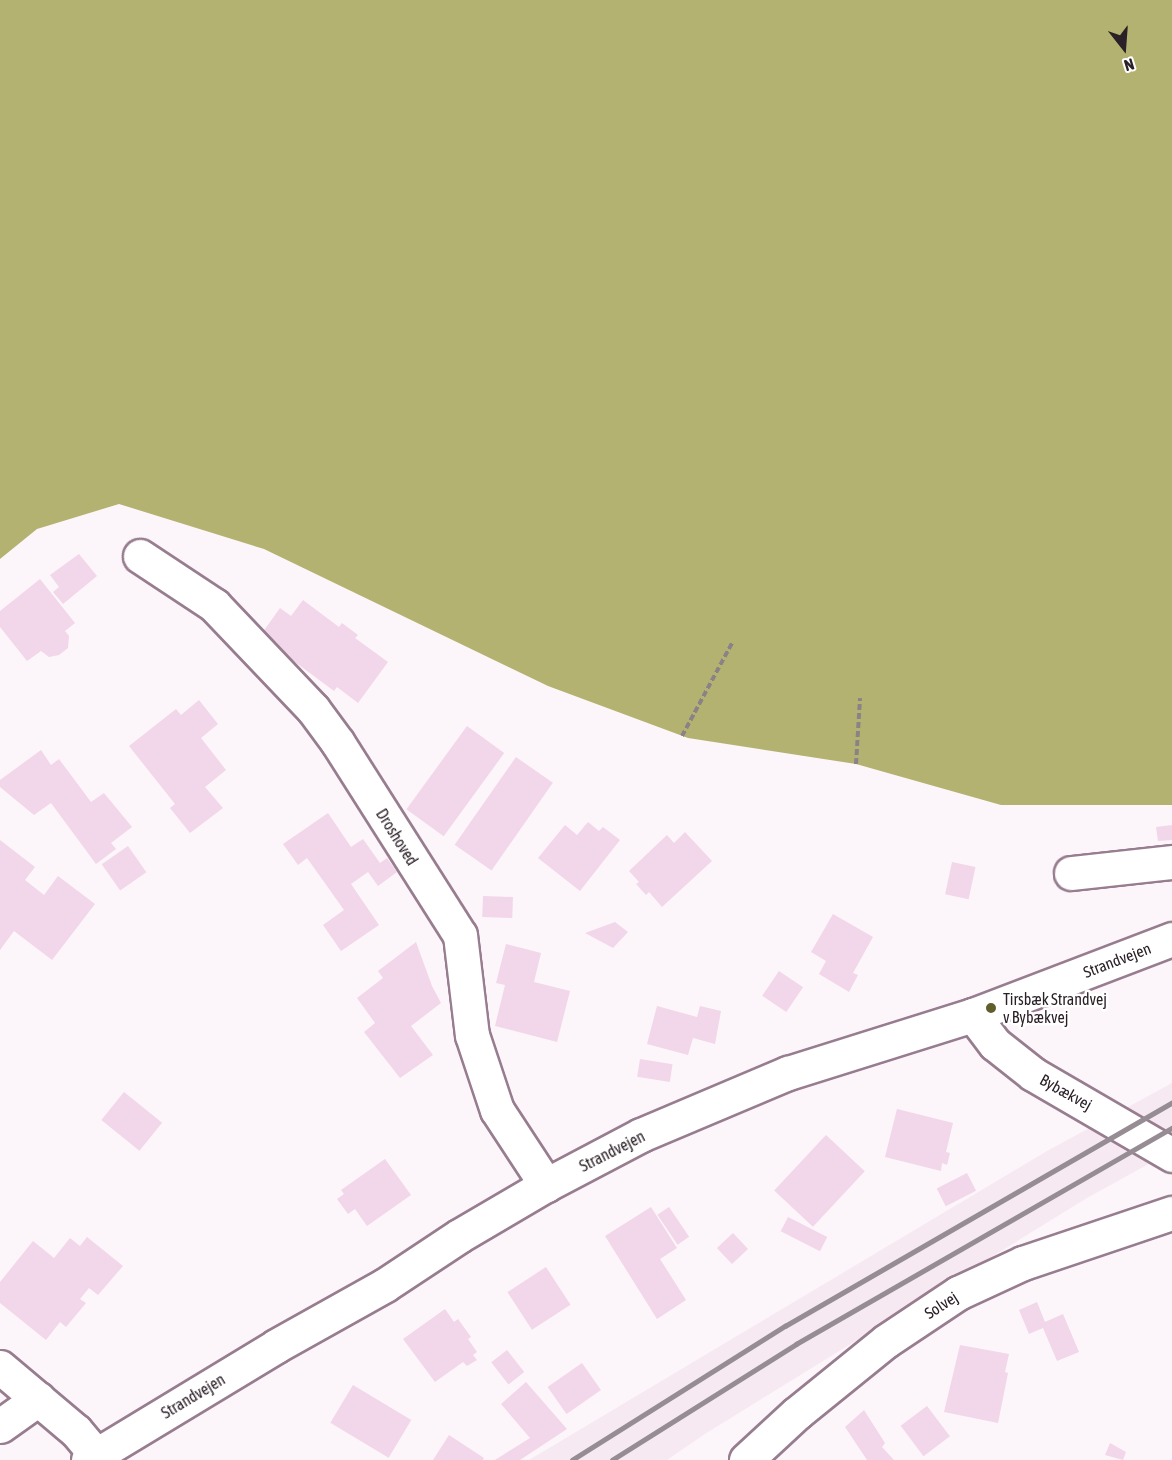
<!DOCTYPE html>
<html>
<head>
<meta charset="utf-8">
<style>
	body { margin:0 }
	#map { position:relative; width:1172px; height:1460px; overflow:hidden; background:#fcf6fa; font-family:"Asap Condensed",sans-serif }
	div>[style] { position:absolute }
	.built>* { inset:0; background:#f7e9f2 }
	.water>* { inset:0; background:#b4b270 }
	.building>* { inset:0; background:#f2d6e9; transform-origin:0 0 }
	.path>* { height:4px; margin-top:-2px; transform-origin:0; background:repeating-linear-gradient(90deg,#8a8287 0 6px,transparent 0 9px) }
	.roads { filter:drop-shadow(2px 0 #977d8f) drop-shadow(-2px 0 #977d8f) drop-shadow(0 2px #977d8f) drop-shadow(0 -2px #977d8f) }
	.minor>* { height:33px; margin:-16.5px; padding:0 16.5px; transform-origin:16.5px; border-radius:16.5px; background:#fff }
	.rail>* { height:4.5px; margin:-2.25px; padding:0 2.25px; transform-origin:2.25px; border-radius:2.25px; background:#958d93 }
	.dots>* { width:16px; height:16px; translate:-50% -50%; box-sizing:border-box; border:3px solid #fff; border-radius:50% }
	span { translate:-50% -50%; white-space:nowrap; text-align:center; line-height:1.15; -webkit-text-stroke:5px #fff; paint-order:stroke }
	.street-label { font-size:16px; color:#2a2027 }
	.poi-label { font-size:16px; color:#2a2027 }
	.left { translate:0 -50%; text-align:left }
	.north { position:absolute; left:1094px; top:18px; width:60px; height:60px; -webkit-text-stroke:4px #fff; paint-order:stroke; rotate:163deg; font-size:16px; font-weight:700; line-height:24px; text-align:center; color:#2a2027 }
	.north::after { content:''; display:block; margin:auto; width:21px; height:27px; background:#2a2027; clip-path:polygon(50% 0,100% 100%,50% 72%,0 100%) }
</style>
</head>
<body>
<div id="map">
	<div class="built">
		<div style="clip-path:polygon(1172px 1083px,1172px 1151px,1087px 1198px,705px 1434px,667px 1460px,529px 1460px,1047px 1151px)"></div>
	</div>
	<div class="water">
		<div style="clip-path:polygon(0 0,1172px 0,1172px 805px,1001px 805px,856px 764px,688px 738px,548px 686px,264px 549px,119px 504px,37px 529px,0 559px)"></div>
	</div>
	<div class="building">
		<div style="clip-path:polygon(79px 554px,97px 576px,63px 604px,53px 592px,59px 587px,50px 575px)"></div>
		<div style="clip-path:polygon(40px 579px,75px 623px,65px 631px,69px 636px,68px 648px,59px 655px,49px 657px,41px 651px,27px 661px,0 627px,0 611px)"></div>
		<div style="clip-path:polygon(303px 600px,339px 627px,342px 623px,358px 635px,355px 638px,388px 662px,358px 703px,337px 687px,334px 691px,260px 636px,280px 608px,291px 616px)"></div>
		<div style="clip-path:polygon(199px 700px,218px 724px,201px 738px,226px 770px,205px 787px,223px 808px,190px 833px,170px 808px,175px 804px,129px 746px,176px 709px,181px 715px)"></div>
		<div style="left:467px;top:726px;width:46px;height:103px;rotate:36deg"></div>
		<div style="clip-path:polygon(41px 750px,51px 765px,59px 759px,91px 802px,104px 793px,132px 827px,111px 843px,116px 849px,96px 864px,51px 803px,34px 815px,0 787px,0 780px)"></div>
		<div style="left:516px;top:757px;width:45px;height:107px;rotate:35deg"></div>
		<div style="clip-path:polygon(328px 813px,351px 847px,363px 839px,380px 863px,387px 858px,397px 872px,378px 886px,368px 872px,351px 884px,379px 925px,341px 951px,323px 925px,344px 910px,307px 858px,298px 865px,283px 844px)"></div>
		<div style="clip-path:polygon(588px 822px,599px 831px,603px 827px,620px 840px,580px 891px,538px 858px,565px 825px,577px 835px)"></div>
		<div style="clip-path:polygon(1172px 825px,1172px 840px,1158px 841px,1156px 827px)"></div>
		<div style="clip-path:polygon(685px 832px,712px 861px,662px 907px,649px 892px,646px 895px,636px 884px,639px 882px,629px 871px,667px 835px,674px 843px)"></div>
		<div style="clip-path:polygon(0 840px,35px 867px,25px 880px,44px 895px,58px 876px,95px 904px,52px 960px,14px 931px,0 950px)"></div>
		<div style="left:128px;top:846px;width:32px;height:32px;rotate:55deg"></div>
		<div style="left:952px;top:862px;width:24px;height:33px;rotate:12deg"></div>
		<div style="left:483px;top:896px;width:30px;height:21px;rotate:2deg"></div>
		<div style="clip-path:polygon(833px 914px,873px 937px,853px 973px,858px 975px,849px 992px,819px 974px,826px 961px,811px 952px)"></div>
		<div style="clip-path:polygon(615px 922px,628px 932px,613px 948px,585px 933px)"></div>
		<div style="clip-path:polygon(416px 942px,432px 986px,441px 1003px,411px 1026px,433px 1055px,400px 1078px,364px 1032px,375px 1023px,357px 998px,383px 978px,378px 971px)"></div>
		<div style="clip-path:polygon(506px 944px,541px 953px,534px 982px,570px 991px,557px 1042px,495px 1026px,505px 985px,496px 983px)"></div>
		<div style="left:779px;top:971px;width:29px;height:30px;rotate:34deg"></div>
		<div style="clip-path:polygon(657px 1006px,697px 1017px,700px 1006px,721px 1011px,715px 1044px,693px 1038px,688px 1055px,647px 1044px)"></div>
		<div style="left:640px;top:1059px;width:33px;height:18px;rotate:9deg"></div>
		<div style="left:124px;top:1092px;width:49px;height:36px;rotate:39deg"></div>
		<div style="clip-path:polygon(897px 1109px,953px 1123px,946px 1152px,950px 1153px,947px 1165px,942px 1163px,941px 1171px,885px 1157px)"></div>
		<div style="left:826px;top:1135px;width:53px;height:76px;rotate:43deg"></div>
		<div style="clip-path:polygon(385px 1159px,411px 1195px,367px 1226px,355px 1209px,348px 1214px,337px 1199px,344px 1194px,341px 1190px)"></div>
		<div style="left:967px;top:1173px;width:20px;height:34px;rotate:63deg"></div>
		<div style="clip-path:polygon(651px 1207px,677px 1248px,660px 1259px,686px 1300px,657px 1319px,605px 1236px)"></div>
		<div style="left:669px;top:1207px;width:36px;height:14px;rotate:56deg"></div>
		<div style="left:788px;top:1217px;width:44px;height:16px;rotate:27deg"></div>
		<div style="left:733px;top:1233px;width:22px;height:22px;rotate:47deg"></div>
		<div style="clip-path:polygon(87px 1237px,123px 1266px,98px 1295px,89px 1288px,80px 1299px,86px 1303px,66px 1327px,60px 1322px,46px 1340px,0 1303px,0 1282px,33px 1241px,54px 1258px,70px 1238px,80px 1246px)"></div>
		<div style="left:546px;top:1267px;width:45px;height:46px;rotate:57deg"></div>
		<div style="clip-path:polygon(1037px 1302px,1045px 1322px,1063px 1314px,1079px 1352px,1057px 1361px,1043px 1328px,1029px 1334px,1019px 1310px)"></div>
		<div style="clip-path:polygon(445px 1309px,454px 1322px,458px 1319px,471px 1337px,468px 1339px,477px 1352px,473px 1355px,477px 1360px,467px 1366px,463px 1362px,435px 1382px,403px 1339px)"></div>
		<div style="clip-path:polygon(960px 1345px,1009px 1354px,1005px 1372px,1008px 1373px,998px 1423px,944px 1412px)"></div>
		<div style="left:507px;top:1350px;width:28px;height:20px;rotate:52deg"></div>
		<div style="left:582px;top:1363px;width:33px;height:42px;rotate:55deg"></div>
		<div style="clip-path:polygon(526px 1382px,567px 1429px,520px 1460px,495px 1460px,530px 1438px,501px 1404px)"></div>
		<div style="left:353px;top:1385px;width:68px;height:44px;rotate:31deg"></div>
		<div style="left:927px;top:1406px;width:38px;height:33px;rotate:53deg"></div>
		<div style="clip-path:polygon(864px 1410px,885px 1443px,882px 1447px,894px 1460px,867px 1460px,845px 1427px)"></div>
		<div style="clip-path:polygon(449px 1435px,484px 1458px,483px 1460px,433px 1460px)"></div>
		<div style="clip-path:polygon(1110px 1443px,1126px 1452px,1123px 1460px,1105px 1455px)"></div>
	</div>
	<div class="path">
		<div style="left:682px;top:736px;width:106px;rotate:-61.7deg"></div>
		<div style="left:856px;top:764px;width:66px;rotate:-86.5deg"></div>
	</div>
	<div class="roads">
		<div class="minor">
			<div style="left:140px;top:556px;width:89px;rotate:33.5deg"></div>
			<div style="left:214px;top:605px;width:144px;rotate:46.4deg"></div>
			<div style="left:313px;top:709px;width:42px;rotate:53.7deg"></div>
			<div style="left:338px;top:743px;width:227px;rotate:57.6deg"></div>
			<div style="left:460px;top:935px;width:101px;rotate:83.2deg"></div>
			<div style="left:472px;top:1035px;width:79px;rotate:71.6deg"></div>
			<div style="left:497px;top:1110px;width:90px;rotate:56.8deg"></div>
			<div style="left:1071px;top:873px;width:102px;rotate:-6.2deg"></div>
			<div style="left:973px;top:1015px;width:36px;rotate:53deg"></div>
			<div style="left:995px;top:1044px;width:48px;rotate:38.3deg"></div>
			<div style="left:1033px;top:1074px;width:161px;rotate:30.2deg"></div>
			<div style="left:0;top:1367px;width:99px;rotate:40.1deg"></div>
			<div style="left:76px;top:1431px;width:38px;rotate:50deg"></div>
			<div style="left:0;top:1426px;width:47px;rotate:-35.4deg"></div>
			<div style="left:88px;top:1460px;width:220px;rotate:-31.2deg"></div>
			<div style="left:276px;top:1346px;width:125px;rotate:-29.2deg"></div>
			<div style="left:385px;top:1285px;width:89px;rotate:-33.5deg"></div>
			<div style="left:459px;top:1236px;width:101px;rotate:-30.4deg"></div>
			<div style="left:546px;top:1185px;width:107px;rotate:-27.8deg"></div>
			<div style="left:641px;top:1135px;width:160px;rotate:-22.9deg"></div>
			<div style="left:788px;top:1073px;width:194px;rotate:-17.4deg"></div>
			<div style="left:973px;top:1015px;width:213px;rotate:-20.9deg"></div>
			<div style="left:746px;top:1460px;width:69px;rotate:-42.7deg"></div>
			<div style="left:797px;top:1413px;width:114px;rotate:-39deg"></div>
			<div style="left:886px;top:1341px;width:87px;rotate:-33.7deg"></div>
			<div style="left:958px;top:1293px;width:72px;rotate:-24.8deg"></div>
			<div style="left:1023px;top:1263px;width:157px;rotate:-18.6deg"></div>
		</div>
	</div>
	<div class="rail">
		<div style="left:572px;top:1460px;width:252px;rotate:-32.2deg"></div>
		<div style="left:785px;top:1326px;width:447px;rotate:-30deg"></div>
		<div style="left:612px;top:1460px;width:218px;rotate:-32.2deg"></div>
		<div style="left:796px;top:1344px;width:434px;rotate:-29.9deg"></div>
	</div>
	<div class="dots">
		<div style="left:991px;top:1008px;background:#605e2b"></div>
	</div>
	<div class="street-label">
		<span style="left:397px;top:837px;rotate:58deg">Droshoved</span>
		<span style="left:1117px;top:960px;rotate:-21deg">Strandvejen</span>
		<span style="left:1066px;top:1092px;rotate:29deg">Bybækvej</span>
		<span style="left:612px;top:1151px;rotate:-27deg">Strandvejen</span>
		<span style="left:941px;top:1305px;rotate:-33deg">Solvej</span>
		<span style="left:193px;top:1396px;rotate:-31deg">Strandvejen</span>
	</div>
	<div class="poi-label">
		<span class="left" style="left:1003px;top:1008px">Tirsbæk Strandvej<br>v Bybækvej</span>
	</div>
	<div class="north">N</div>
</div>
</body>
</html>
